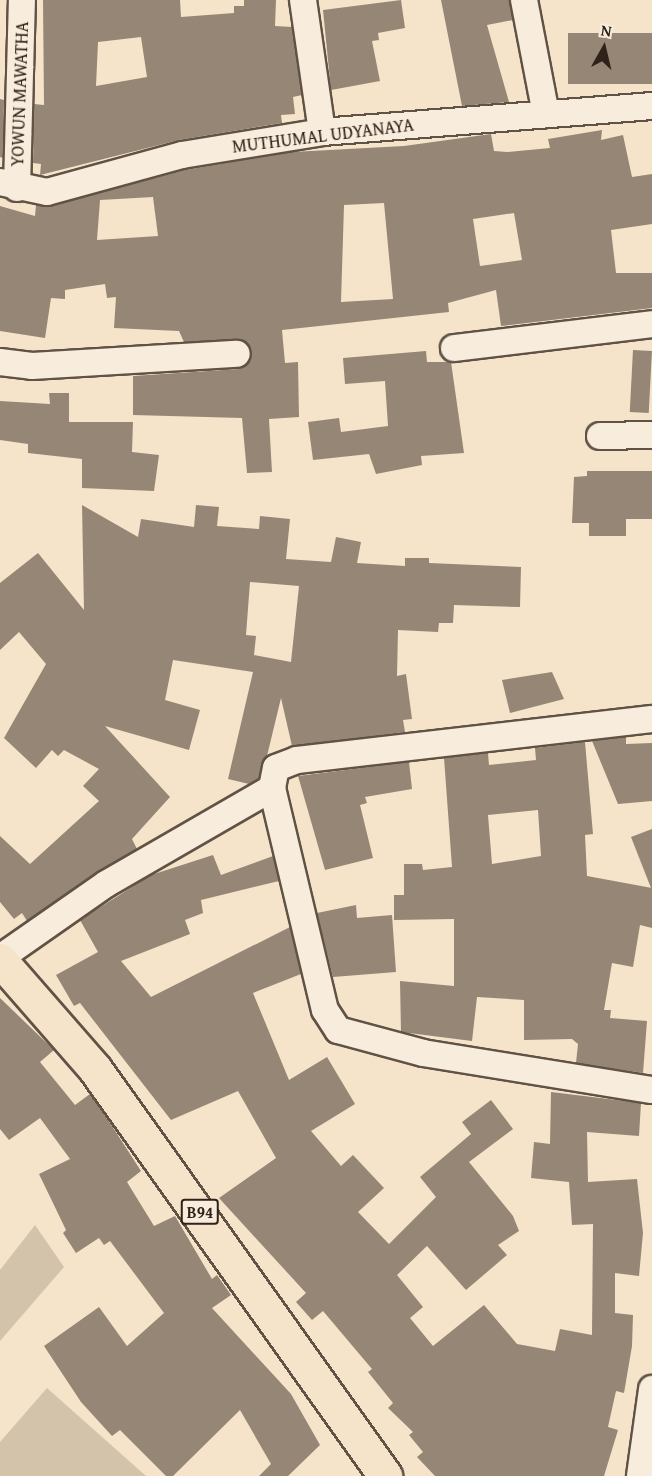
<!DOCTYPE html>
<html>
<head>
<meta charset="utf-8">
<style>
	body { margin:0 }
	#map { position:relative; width:652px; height:1476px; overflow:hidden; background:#f5e4c9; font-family:"Gentium Book Plus",serif }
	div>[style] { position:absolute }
	.green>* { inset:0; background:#d4c3ab }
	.building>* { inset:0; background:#968675; transform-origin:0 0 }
	.roads { filter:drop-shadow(2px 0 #615246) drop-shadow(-2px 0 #615246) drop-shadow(0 2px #615246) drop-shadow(0 -2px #615246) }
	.minor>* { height:26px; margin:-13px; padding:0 13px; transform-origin:13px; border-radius:13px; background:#f8eddc }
	.major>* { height:33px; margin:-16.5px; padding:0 16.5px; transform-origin:16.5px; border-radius:16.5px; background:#f5e4c9 }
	span { translate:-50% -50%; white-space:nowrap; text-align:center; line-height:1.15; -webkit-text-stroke:6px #f8eddc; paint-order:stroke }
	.shield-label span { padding:2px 4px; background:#f8eddc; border:2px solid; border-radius:4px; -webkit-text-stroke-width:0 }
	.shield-label { font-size:16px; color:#30211a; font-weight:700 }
	.street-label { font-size:18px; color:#30211a }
	.north { position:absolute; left:574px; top:18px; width:60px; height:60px; -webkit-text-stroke:4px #f8eddc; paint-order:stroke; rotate:8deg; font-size:16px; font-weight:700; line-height:24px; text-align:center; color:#30211a }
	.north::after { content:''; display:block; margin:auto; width:21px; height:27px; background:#30211a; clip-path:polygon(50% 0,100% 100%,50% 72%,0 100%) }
</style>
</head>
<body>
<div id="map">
	<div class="green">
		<div style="clip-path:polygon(35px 1225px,64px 1267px,0 1341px,0 1270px)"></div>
		<div style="clip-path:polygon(47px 1388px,146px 1476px,0 1476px,0 1442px)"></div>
	</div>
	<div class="building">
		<div style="clip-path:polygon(evenodd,43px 0,180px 0,181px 17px,234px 13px,234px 6px,244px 6px,244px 0,276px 0,275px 26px,292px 27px,302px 95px,293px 97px,295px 114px,281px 115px,282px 123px,179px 140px,40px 175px,41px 164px,33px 163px,34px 104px,44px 105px,43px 0,141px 37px,147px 77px,96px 86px,98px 42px,141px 37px)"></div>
		<div style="clip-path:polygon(401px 0,405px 28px,378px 33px,379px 40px,372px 41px,380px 81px,331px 90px,323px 10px)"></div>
		<div style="clip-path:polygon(441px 0,509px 0,513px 20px,487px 25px,509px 102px,462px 106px)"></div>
		<div style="left:652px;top:33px;width:51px;height:84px;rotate:90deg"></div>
		<div style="clip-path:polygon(0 99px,4px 100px,3px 158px,0 157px)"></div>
		<div style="clip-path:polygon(evenodd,602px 130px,601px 140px,623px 135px,632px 177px,652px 174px,652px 224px,611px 230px,616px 273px,652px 273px,652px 308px,501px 326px,496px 290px,448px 303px,449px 312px,282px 330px,285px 363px,298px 362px,299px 417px,269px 419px,272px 472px,247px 473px,242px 418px,133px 415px,133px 376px,238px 369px,251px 360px,244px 341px,184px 342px,179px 331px,114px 328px,116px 297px,107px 298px,105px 284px,65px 290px,65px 299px,51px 298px,45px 338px,0 331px,0 206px,35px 216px,36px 205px,51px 206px,185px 170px,292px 152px,404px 146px,491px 134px,494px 151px,507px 152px,550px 148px,548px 139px,602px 130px,153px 197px,158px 236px,97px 240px,100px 200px,153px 197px,602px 130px,384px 203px,393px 299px,341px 302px,344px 205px,384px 203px,602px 130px,514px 213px,522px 260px,480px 266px,473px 219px,514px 213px)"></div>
		<div style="left:633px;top:350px;width:19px;height:62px;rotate:3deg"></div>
		<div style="clip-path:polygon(426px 351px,427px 362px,451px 362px,464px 453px,421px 456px,422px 465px,376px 474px,369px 454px,313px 460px,308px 422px,339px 418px,341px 432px,388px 426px,385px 381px,345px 384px,343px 358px)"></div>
		<div style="clip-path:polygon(49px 393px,69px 393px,69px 422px,133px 422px,132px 452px,159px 455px,154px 491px,82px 488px,82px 459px,28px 453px,28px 444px,0 440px,0 401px,50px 404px)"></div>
		<div style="clip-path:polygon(587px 471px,652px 471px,652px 519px,626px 519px,626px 536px,589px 536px,589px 523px,572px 523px,574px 477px,587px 476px)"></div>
		<div style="clip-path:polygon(evenodd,82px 505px,138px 537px,141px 519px,194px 527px,196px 505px,219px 507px,217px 526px,259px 529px,260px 516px,290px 519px,286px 559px,331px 562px,336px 537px,361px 542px,357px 563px,405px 566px,405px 558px,429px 558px,429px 563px,521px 567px,520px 607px,454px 605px,453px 623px,439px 623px,438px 632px,398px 630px,397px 676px,406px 674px,412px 719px,403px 720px,405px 732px,292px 746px,281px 698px,267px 756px,259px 778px,249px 784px,228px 779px,253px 672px,173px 660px,165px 700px,200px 710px,189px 750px,105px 726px,170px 797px,132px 839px,137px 849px,27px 921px,22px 913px,14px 919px,0 902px,0 836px,30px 864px,99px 801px,83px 786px,99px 769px,64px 750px,58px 756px,52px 750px,36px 768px,4px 738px,46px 664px,19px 632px,0 650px,0 583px,38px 553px,84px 610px,82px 505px,250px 582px,299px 586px,291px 662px,254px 655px,256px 636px,246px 635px,250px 582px)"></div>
		<div style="clip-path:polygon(552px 672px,564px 699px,510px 713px,502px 680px)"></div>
		<div style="clip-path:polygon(626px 737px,626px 744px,652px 743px,652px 801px,618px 804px,592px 741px)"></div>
		<div style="clip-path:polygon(evenodd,585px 742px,593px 834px,585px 835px,587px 876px,652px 888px,652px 928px,640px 925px,633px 967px,612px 963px,604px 1010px,611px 1010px,610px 1018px,647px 1021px,643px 1073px,576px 1063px,578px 1044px,572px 1039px,524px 1040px,524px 1000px,477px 997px,472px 1041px,401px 1032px,400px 981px,454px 986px,454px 919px,394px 920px,394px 895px,404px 895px,404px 864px,422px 864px,423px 870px,452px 867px,444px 758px,488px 753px,489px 765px,536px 760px,535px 748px,585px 742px,538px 810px,541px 856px,492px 864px,488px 815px,538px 810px)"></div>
		<div style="clip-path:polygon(409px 762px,412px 789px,365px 797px,367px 803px,360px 805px,373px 858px,325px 870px,298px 776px)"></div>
		<div style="clip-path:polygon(652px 829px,652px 888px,651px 888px,631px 837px)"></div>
		<div style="clip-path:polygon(213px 855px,221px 875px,273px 856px,279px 881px,201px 900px,203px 913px,185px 920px,190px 934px,121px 961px,151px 997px,290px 927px,301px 974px,253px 993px,289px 1080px,327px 1057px,355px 1104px,311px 1131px,341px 1166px,353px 1155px,384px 1188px,358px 1212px,389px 1244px,436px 1197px,420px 1177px,471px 1134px,462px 1122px,491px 1100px,513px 1129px,469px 1162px,513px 1216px,519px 1231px,498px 1245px,507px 1255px,466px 1290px,427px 1246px,397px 1275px,423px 1307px,410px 1318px,433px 1346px,484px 1305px,517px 1344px,555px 1351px,560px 1329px,592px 1335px,593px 1224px,572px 1225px,569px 1182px,531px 1178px,534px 1142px,550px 1144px,551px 1092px,641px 1103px,639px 1136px,587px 1132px,588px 1182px,637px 1179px,643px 1233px,639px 1276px,615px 1273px,615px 1313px,633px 1315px,632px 1346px,624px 1393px,616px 1391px,608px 1427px,618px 1430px,604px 1476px,435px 1476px,417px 1457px,423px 1452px,409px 1435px,413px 1432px,388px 1408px,393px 1403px,368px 1372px,372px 1369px,323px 1311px,312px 1320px,296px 1302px,306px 1293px,219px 1198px,276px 1158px,238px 1091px,171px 1120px,80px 1003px,74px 1006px,56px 975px,98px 952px,80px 920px,151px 875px)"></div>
		<div style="clip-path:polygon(356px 905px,357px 918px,392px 915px,396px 972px,333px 977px,317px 913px)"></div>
		<div style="clip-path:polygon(0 998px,54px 1050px,40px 1062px,75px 1105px,90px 1094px,112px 1126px,141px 1171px,127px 1182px,154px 1226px,175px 1216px,212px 1279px,217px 1275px,231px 1295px,212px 1308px,291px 1394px,320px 1445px,288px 1476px,259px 1476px,271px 1464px,240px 1410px,173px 1476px,166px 1476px,120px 1430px,112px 1436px,81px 1402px,44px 1346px,99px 1307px,127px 1346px,164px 1313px,110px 1241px,104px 1245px,99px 1238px,76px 1253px,63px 1233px,66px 1230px,39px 1174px,70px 1159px,40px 1118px,9px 1140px,0 1129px)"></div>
	</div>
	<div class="roads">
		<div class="minor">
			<div style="left:303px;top:0;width:133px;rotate:81.8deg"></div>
			<div style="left:524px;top:0;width:116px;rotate:79.1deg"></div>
			<div style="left:0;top:182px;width:48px;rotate:12deg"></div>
			<div style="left:47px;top:192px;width:140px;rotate:-15.3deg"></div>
			<div style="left:182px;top:155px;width:142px;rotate:-9.3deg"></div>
			<div style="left:322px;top:132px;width:331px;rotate:-4.5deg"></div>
			<div style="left:17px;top:188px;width:188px;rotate:-88.5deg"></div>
			<div style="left:454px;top:348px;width:199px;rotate:-6.9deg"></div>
			<div style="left:0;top:362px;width:32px;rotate:7deg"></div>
			<div style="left:32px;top:366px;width:205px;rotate:-3.4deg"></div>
			<div style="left:600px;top:436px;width:52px;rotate:-1.1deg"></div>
			<div style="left:272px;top:788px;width:228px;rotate:76.6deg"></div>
			<div style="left:325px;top:1010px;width:24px;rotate:57deg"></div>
			<div style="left:338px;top:1030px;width:88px;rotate:15.1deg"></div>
			<div style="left:423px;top:1053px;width:232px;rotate:9.2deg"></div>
			<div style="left:0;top:958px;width:129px;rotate:-34.9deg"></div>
			<div style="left:106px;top:884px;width:192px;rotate:-30deg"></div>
			<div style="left:272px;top:788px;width:20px;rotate:-79deg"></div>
			<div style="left:276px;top:768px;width:22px;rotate:-21deg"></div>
			<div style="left:297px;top:760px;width:357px;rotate:-6.6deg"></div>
			<div style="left:640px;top:1476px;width:88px;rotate:-82.1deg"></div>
		</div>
		<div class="major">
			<div style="left:0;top:960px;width:145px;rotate:48.9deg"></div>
			<div style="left:95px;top:1069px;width:500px;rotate:54.5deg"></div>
		</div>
	</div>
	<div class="shield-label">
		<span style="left:200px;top:1212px">B94</span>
	</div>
	<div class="street-label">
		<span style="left:20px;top:94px;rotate:-88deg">YOWUN MAWATHA</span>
		<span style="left:323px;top:136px;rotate:-7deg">MUTHUMAL UDYANAYA</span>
	</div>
	<div class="north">N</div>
</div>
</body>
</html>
